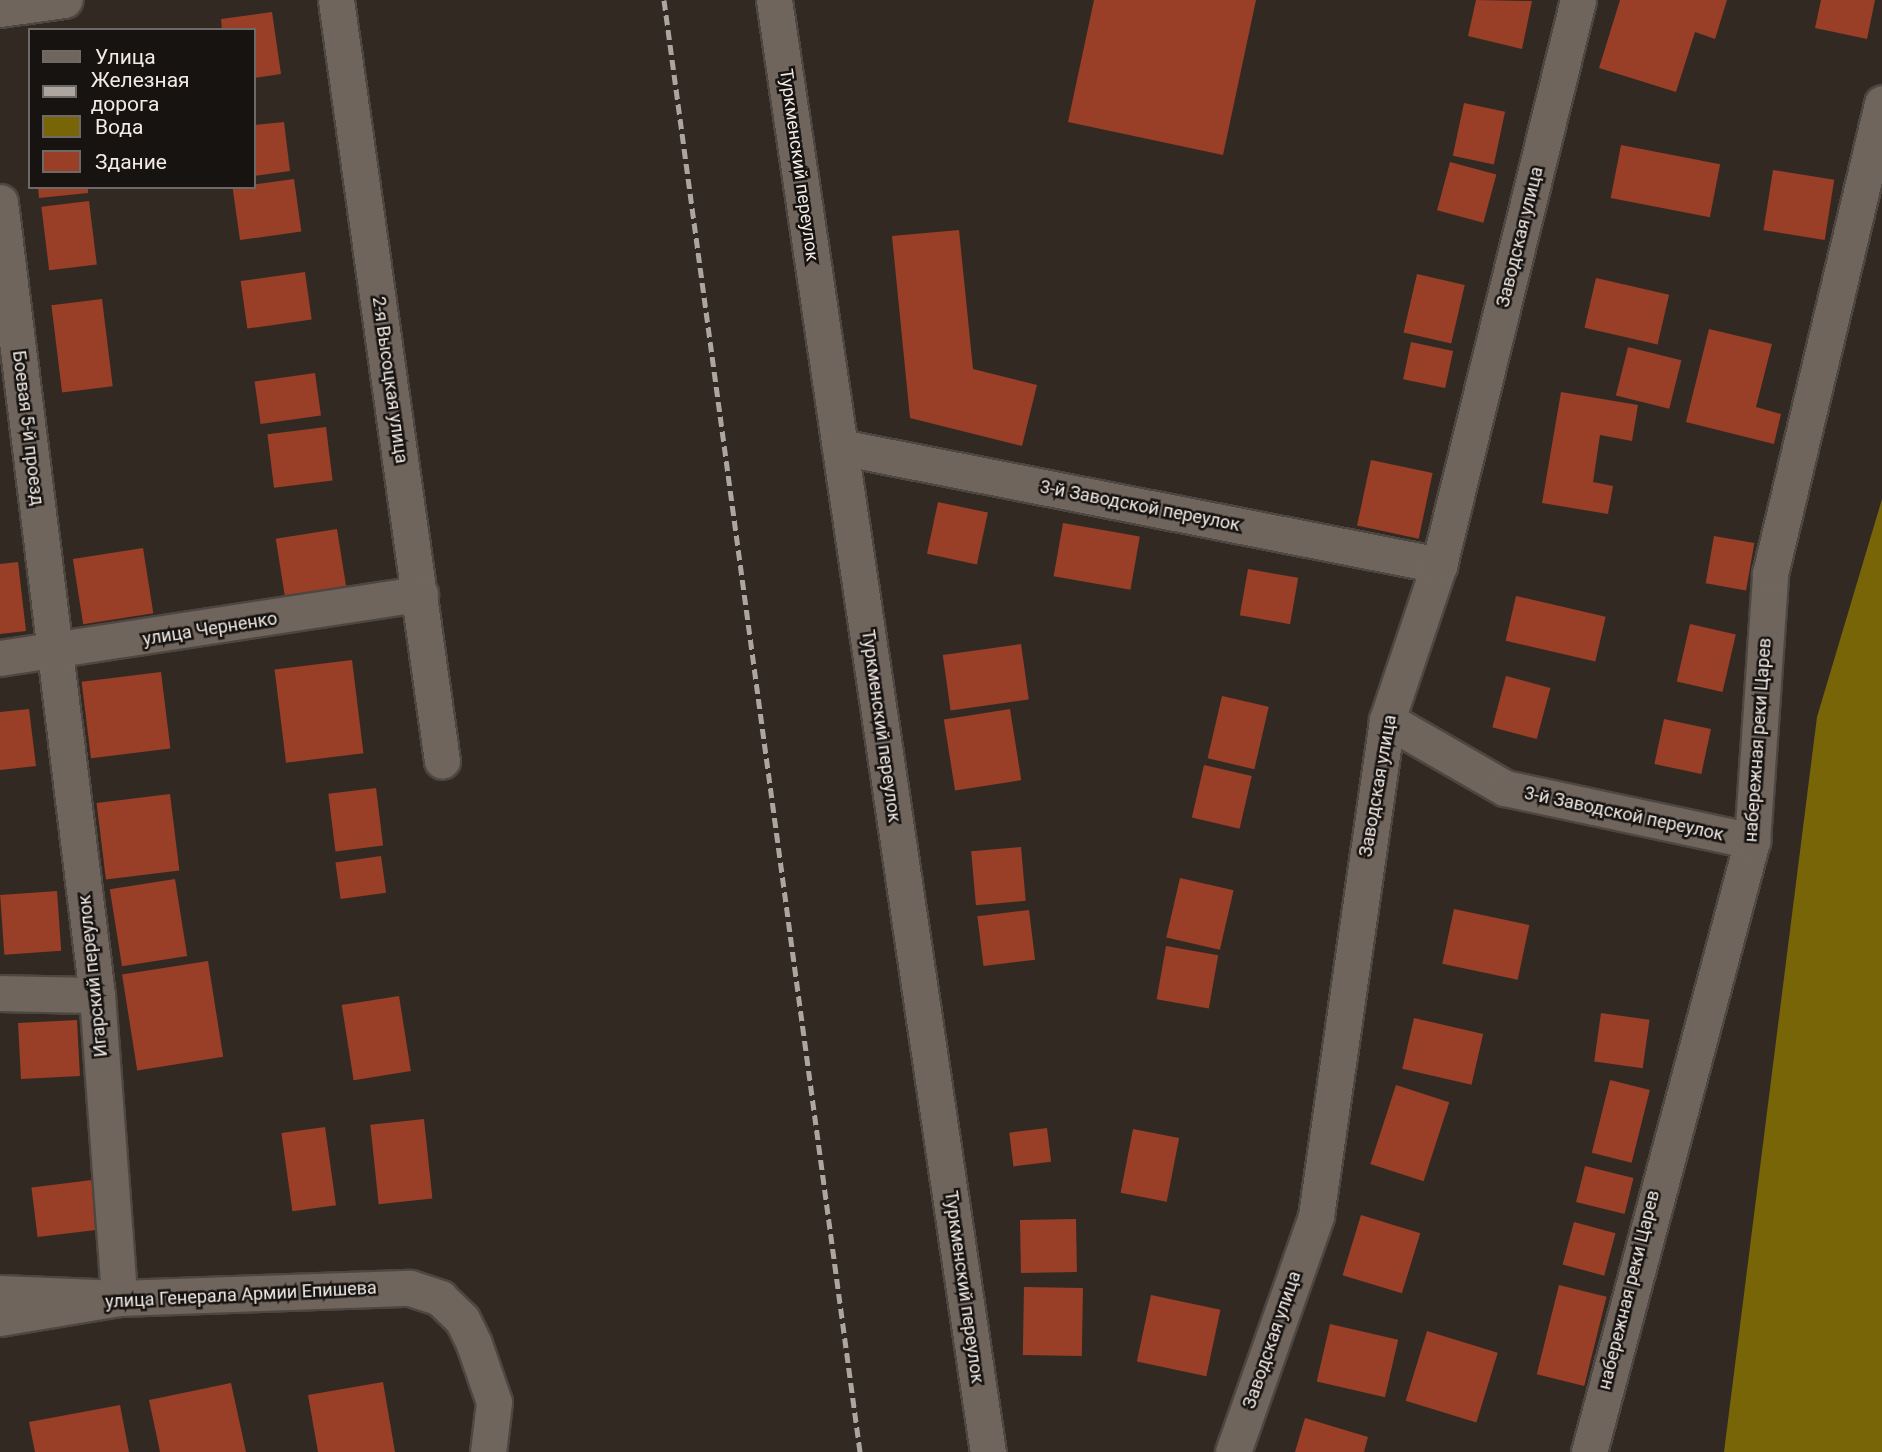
<!DOCTYPE html>
<html>
<head>
<meta charset="utf-8">
<style>
	body { margin:0 }
	#map { position:relative; width:1882px; height:1452px; overflow:hidden; background:#332923; font-family:Roboto,sans-serif }
	div>[style] { position:absolute }
	.water>* { inset:0; background:#776508 }
	.building>* { inset:0; background:#993e27; transform-origin:0 0 }
	.roads { filter:drop-shadow(2px 0 #4e4640) drop-shadow(-2px 0 #4e4640) drop-shadow(0 2px #4e4640) drop-shadow(0 -2px #4e4640) }
	.minor>* { height:35px; margin:-17.5px; padding:0 17.5px; transform-origin:17.5px; border-radius:17.5px; background:#70655d }
	.rail>* { height:5px; margin-top:-2.5px; transform-origin:0; background:repeating-linear-gradient(90deg,#ada5a0 0 10px,transparent 0 15px) }
	span { translate:-50% -50%; white-space:nowrap; text-align:center; line-height:1.15; -webkit-text-stroke:5px #171310; paint-order:stroke }
	.street-label { font-size:18px; color:#f1eae6 }
	.legend { position:absolute; left:28px; top:28px; width:228px; height:161px; box-sizing:border-box; background:#171310; border:2px solid #6e6966; margin:0; padding:9px 12px; list-style:none; font-size:21px; color:#f1eae6 }
	.legend li { display:flex; align-items:center; gap:14px; height:35px }
	.legend b { width:35px; border:2px solid #6e6966 }
</style>
</head>
<body>
<div id="map">
	<div class="water">
		<div style="clip-path:polygon(1882px 499px,1882px 1452px,1724px 1452px,1817px 717px)"></div>
	</div>
	<div class="building">
		<div style="clip-path:polygon(1094px 0,1256px 0,1223px 155px,1068px 122px)"></div>
		<div style="clip-path:polygon(1476px 0,1532px 1px,1522px 49px,1468px 36px)"></div>
		<div style="clip-path:polygon(1620px 0,1727px 0,1715px 39px,1695px 32px,1676px 92px,1599px 68px)"></div>
		<div style="clip-path:polygon(1821px 0,1875px 0,1867px 39px,1815px 28px)"></div>
		<div style="clip-path:polygon(272px 12px,281px 74px,254px 78px,254px 30px,222px 30px,221px 19px)"></div>
		<div style="left:1464px;top:103px;width:42px;height:54px;rotate:12deg"></div>
		<div style="clip-path:polygon(284px 122px,290px 171px,254px 176px,254px 125px)"></div>
		<div style="left:1621px;top:145px;width:101px;height:54px;rotate:11deg"></div>
		<div style="left:1450px;top:162px;width:48px;height:50px;rotate:15deg"></div>
		<div style="left:1773px;top:170px;width:62px;height:61px;rotate:9deg"></div>
		<div style="left:294px;top:179px;width:53px;height:62px;rotate:82deg"></div>
		<div style="clip-path:polygon(38px 187px,88px 187px,88px 193px,39px 198px)"></div>
		<div style="left:89px;top:201px;width:64px;height:48px;rotate:83deg"></div>
		<div style="clip-path:polygon(959px 230px,973px 369px,1037px 385px,1022px 446px,910px 418px,892px 236px)"></div>
		<div style="left:305px;top:272px;width:48px;height:65px;rotate:82deg"></div>
		<div style="left:1417px;top:274px;width:49px;height:60px;rotate:13deg"></div>
		<div style="left:1596px;top:278px;width:75px;height:51px;rotate:13deg"></div>
		<div style="left:102px;top:299px;width:88px;height:51px;rotate:83deg"></div>
		<div style="clip-path:polygon(1709px 329px,1772px 344px,1756px 407px,1781px 414px,1774px 444px,1686px 422px)"></div>
		<div style="left:1411px;top:342px;width:43px;height:38px;rotate:12deg"></div>
		<div style="left:1628px;top:347px;width:55px;height:50px;rotate:14deg"></div>
		<div style="left:315px;top:373px;width:43px;height:61px;rotate:82deg"></div>
		<div style="clip-path:polygon(1561px 392px,1638px 405px,1632px 441px,1600px 435px,1593px 482px,1613px 486px,1608px 514px,1542px 503px)"></div>
		<div style="left:326px;top:427px;width:54px;height:59px;rotate:83deg"></div>
		<div style="left:1371px;top:460px;width:63px;height:67px;rotate:12deg"></div>
		<div style="left:938px;top:502px;width:51px;height:53px;rotate:12deg"></div>
		<div style="left:1063px;top:523px;width:78px;height:54px;rotate:10deg"></div>
		<div style="left:337px;top:529px;width:60px;height:62px;rotate:81deg"></div>
		<div style="left:1714px;top:536px;width:41px;height:48px;rotate:10deg"></div>
		<div style="left:143px;top:548px;width:66px;height:71px;rotate:81deg"></div>
		<div style="clip-path:polygon(18px 562px,26px 631px,0 634px,0 564px)"></div>
		<div style="left:1248px;top:569px;width:51px;height:47px;rotate:10deg"></div>
		<div style="left:1516px;top:596px;width:92px;height:46px;rotate:13deg"></div>
		<div style="left:1690px;top:624px;width:47px;height:59px;rotate:13deg"></div>
		<div style="left:1021px;top:644px;width:56px;height:79px;rotate:82deg"></div>
		<div style="left:352px;top:660px;width:94px;height:78px;rotate:83deg"></div>
		<div style="left:161px;top:672px;width:77px;height:80px;rotate:83deg"></div>
		<div style="left:1506px;top:676px;width:46px;height:53px;rotate:15deg"></div>
		<div style="left:1222px;top:696px;width:48px;height:64px;rotate:13deg"></div>
		<div style="clip-path:polygon(29px 709px,36px 766px,0 770px,0 712px)"></div>
		<div style="left:1010px;top:709px;width:72px;height:67px;rotate:81deg"></div>
		<div style="left:1664px;top:719px;width:48px;height:46px;rotate:12deg"></div>
		<div style="left:1204px;top:765px;width:49px;height:54px;rotate:13deg"></div>
		<div style="left:376px;top:788px;width:58px;height:48px;rotate:83deg"></div>
		<div style="left:170px;top:794px;width:77px;height:74px;rotate:83deg"></div>
		<div style="left:1021px;top:847px;width:54px;height:50px;rotate:85deg"></div>
		<div style="left:381px;top:856px;width:37px;height:46px;rotate:82deg"></div>
		<div style="left:1180px;top:878px;width:55px;height:61px;rotate:13deg"></div>
		<div style="left:175px;top:879px;width:78px;height:66px;rotate:81deg"></div>
		<div style="left:57px;top:891px;width:60px;height:57px;rotate:86deg"></div>
		<div style="left:1454px;top:909px;width:77px;height:56px;rotate:12deg"></div>
		<div style="left:1029px;top:910px;width:50px;height:52px;rotate:83deg"></div>
		<div style="left:1166px;top:946px;width:53px;height:54px;rotate:10deg"></div>
		<div style="left:208px;top:961px;width:97px;height:87px;rotate:81deg"></div>
		<div style="left:399px;top:996px;width:76px;height:58px;rotate:81deg"></div>
		<div style="left:1601px;top:1013px;width:49px;height:49px;rotate:8deg"></div>
		<div style="left:1414px;top:1018px;width:71px;height:52px;rotate:13deg"></div>
		<div style="left:77px;top:1020px;width:56px;height:59px;rotate:87deg"></div>
		<div style="left:1610px;top:1080px;width:41px;height:75px;rotate:14deg"></div>
		<div style="left:1396px;top:1085px;width:56px;height:83px;rotate:18deg"></div>
		<div style="left:424px;top:1119px;width:80px;height:54px;rotate:84deg"></div>
		<div style="left:325px;top:1127px;width:79px;height:44px;rotate:82deg"></div>
		<div style="left:1047px;top:1128px;width:34px;height:38px;rotate:83deg"></div>
		<div style="left:1133px;top:1129px;width:47px;height:65px;rotate:11deg"></div>
		<div style="left:1585px;top:1166px;width:50px;height:37px;rotate:14deg"></div>
		<div style="left:92px;top:1180px;width:50px;height:61px;rotate:83deg"></div>
		<div style="left:1361px;top:1215px;width:62px;height:63px;rotate:17deg"></div>
		<div style="left:1076px;top:1219px;width:53px;height:56px;rotate:89deg"></div>
		<div style="left:1574px;top:1222px;width:43px;height:44px;rotate:15deg"></div>
		<div style="left:1559px;top:1285px;width:49px;height:92px;rotate:14deg"></div>
		<div style="left:1024px;top:1287px;width:59px;height:68px;rotate:1deg"></div>
		<div style="left:1151px;top:1295px;width:71px;height:68px;rotate:12deg"></div>
		<div style="left:1330px;top:1324px;width:70px;height:59px;rotate:13deg"></div>
		<div style="left:1427px;top:1331px;width:74px;height:73px;rotate:17deg"></div>
		<div style="clip-path:polygon(383px 1382px,395px 1452px,318px 1452px,308px 1395px)"></div>
		<div style="clip-path:polygon(231px 1383px,246px 1452px,160px 1452px,149px 1400px)"></div>
		<div style="clip-path:polygon(120px 1405px,129px 1452px,35px 1452px,29px 1422px)"></div>
		<div style="clip-path:polygon(1305px 1418px,1368px 1437px,1364px 1452px,1295px 1452px)"></div>
	</div>
	<div class="roads">
		<div class="minor">
			<div style="left:336px;top:0;width:768px;rotate:82.07deg"></div>
			<div style="left:774px;top:0;width:1468px;rotate:81.62deg"></div>
			<div style="left:0;top:9px;width:65px;rotate:-8deg"></div>
			<div style="left:0;top:202px;width:799px;rotate:83.03deg"></div>
			<div style="left:97px;top:995px;width:304px;rotate:85.8deg"></div>
			<div style="left:119px;top:1298px;width:119px;rotate:-177.6deg"></div>
			<div style="left:840px;top:447px;width:611px;rotate:11.14deg"></div>
			<div style="left:0;top:658px;width:425px;rotate:-8.7deg"></div>
			<div style="left:1387px;top:720px;width:136px;rotate:30deg"></div>
			<div style="left:1505px;top:788px;width:253px;rotate:12.1deg"></div>
			<div style="left:0;top:993px;width:97px;rotate:1.2deg"></div>
			<div style="left:0;top:1318px;width:121px;rotate:-9.5deg"></div>
			<div style="left:119px;top:1298px;width:291px;rotate:-2deg"></div>
			<div style="left:410px;top:1288px;width:32px;rotate:18deg"></div>
			<div style="left:440px;top:1298px;width:30px;rotate:44deg"></div>
			<div style="left:462px;top:1319px;width:28px;rotate:64deg"></div>
			<div style="left:474px;top:1344px;width:61px;rotate:71deg"></div>
			<div style="left:494px;top:1402px;width:50px;rotate:96.8deg"></div>
			<div style="left:1233px;top:1452px;width:250px;rotate:-70.6deg"></div>
			<div style="left:1316px;top:1216px;width:501px;rotate:-81.85deg"></div>
			<div style="left:1387px;top:720px;width:163px;rotate:-71.5deg"></div>
			<div style="left:1439px;top:565px;width:582px;rotate:-76.18deg"></div>
			<div style="left:1589px;top:1452px;width:632px;rotate:-75.06deg"></div>
			<div style="left:1752px;top:841px;width:268px;rotate:-86.1deg"></div>
			<div style="left:1770px;top:574px;width:484px;rotate:-76.6deg"></div>
		</div>
	</div>
	<div class="rail">
		<div style="left:664px;top:0;width:1465px;rotate:82.31deg"></div>
	</div>
	<div class="street-label">
		<span style="left:799px;top:165px;rotate:82deg">Туркменский переулок</span>
		<span style="left:1520px;top:237px;rotate:-76deg">Заводская улица</span>
		<span style="left:390px;top:380px;rotate:82deg">2-я Высоцкая улица</span>
		<span style="left:28px;top:428px;rotate:83deg">Боевая 5-й проезд</span>
		<span style="left:1140px;top:506px;rotate:11deg">3-й Заводской переулок</span>
		<span style="left:210px;top:629px;rotate:-9deg">улица Черненко</span>
		<span style="left:881px;top:726px;rotate:82deg">Туркменский переулок</span>
		<span style="left:1758px;top:740px;rotate:-86deg">набережная реки Царев</span>
		<span style="left:1378px;top:786px;rotate:-80deg">Заводская улица</span>
		<span style="left:1624px;top:814px;rotate:12deg">3-й Заводской переулок</span>
		<span style="left:93px;top:976px;rotate:-96deg">Игарский переулок</span>
		<span style="left:964px;top:1287px;rotate:82deg">Туркменский переулок</span>
		<span style="left:1629px;top:1290px;rotate:-76deg">набережная реки Царев</span>
		<span style="left:241px;top:1295px;rotate:-3deg">улица Генерала Армии Епишева</span>
		<span style="left:1272px;top:1340px;rotate:-71deg">Заводская улица</span>
	</div>
	<ul class="legend">
	<li><b style="height:9px;background:#70655d"></b>Улица</li>
	<li><b style="height:9px;background:#ada5a0"></b>Железная дорога</li>
	<li><b style="height:19px;background:#776508"></b>Вода</li>
	<li><b style="height:19px;background:#993e27"></b>Здание</li>
	</ul>
</div>
</body>
</html>
